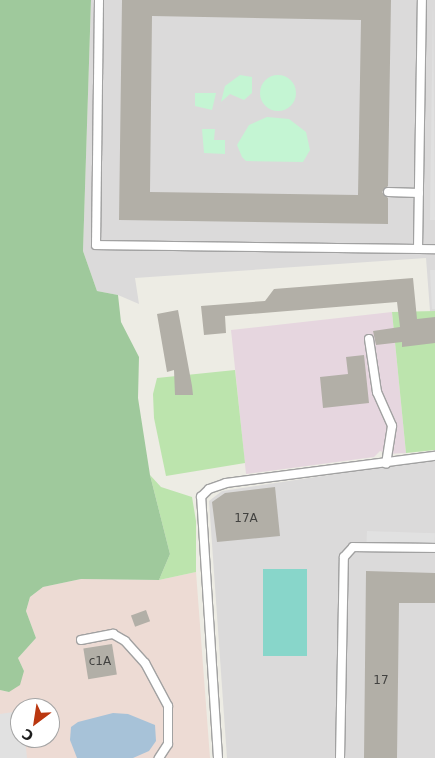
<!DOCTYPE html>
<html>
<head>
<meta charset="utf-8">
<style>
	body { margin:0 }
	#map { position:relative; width:435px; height:758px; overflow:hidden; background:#edece4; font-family:"DejaVu Sans",sans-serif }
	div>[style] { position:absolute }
	.residential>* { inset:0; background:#dbdada }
	.commercial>* { inset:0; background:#eddbd4 }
	.industrial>* { inset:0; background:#e6d6df }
	.grass>* { inset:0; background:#bce4ad }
	.forest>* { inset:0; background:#9fc99c }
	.park>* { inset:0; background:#c4f5d3 }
	.round { border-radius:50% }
	.pitch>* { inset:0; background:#88d6ca; transform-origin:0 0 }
	.parking>* { inset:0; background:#e1e1e1; transform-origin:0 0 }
	.water>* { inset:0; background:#a7c2d8 }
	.building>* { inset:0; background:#b2afa7; transform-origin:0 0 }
	.roads { filter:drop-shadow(1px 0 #a1a1a1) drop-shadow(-1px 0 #a1a1a1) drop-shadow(0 1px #a1a1a1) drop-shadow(0 -1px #a1a1a1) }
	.service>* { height:8px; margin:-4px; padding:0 4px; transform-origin:4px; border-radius:4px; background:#fff }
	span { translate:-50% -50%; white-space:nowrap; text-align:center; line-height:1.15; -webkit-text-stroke:4px #fff; paint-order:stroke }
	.number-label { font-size:12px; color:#424240 }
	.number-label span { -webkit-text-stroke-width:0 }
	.north { position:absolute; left:10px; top:698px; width:50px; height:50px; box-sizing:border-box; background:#fff; border:1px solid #a5a5a5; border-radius:50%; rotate:211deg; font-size:14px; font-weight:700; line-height:20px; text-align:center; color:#1d1d1d }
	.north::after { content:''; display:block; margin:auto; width:18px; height:22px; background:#ba3710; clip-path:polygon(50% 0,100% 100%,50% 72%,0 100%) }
</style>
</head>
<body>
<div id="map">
	<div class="residential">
		<div style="clip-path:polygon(91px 0,435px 0,435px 311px,430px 311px,426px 258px,135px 278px,139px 304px,118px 295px,97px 291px,83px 251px)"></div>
		<div style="clip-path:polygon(435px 459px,435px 758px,227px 758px,209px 501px,222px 491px)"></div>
	</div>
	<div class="commercial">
		<div style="clip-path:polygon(evenodd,196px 572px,210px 758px,0 758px,0 690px,9px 692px,24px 671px,18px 658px,36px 638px,26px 611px,30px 597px,43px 587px,81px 579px,159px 580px,196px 572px,20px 708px,50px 708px,50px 738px,20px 738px,20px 708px)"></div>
	</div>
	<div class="industrial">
		<div style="clip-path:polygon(392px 312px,406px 453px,388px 454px,380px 451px,374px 457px,246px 474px,231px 330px)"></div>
	</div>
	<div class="grass">
		<div style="clip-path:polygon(435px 311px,435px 450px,406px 453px,392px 312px)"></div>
		<div style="clip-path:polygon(235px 370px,245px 463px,166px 476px,154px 418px,153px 394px,157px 378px)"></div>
		<div style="clip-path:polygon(150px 475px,161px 487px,192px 497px,196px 521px,196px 572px,159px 580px,170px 554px)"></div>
	</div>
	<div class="forest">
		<div style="clip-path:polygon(0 0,91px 0,83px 251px,97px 291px,118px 295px,121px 322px,139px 357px,138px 398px,150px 475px,170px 554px,159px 580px,81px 579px,43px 587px,30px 597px,26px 611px,36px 638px,18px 658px,24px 671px,20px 685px,9px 692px,0 690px)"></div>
	</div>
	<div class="park">
		<div style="clip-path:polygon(240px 75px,252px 77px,252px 93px,244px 100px,230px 94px,221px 102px,225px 86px)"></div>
		<div class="round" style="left:260px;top:75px;width:36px;height:36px"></div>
		<div style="clip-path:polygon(195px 93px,216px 93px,212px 110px,195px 106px)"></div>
		<div style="clip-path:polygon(267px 117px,289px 119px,306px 132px,310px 150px,303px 162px,246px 161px,242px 157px,237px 145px,249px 125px)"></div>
		<div style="clip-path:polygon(202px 129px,215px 129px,214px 140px,225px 140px,225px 154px,204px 153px)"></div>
	</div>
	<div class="pitch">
		<div style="left:263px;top:569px;width:44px;height:87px"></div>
	</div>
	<div class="parking">
		<div style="clip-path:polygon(433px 0,435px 220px,430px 220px)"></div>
		<div style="clip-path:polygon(430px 270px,435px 270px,435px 309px,432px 309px)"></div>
		<div style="left:367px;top:531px;width:68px;height:11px;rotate:2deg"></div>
		<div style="clip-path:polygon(20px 711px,20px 738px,25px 738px,27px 758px,0 758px,0 714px)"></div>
	</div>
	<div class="water">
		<div style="clip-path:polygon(113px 713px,128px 714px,155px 725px,156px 741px,149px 751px,133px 758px,77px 758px,70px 740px,71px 727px,78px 722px)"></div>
	</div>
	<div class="building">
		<div style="clip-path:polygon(evenodd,122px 0,391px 0,388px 186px,382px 192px,388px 198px,388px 224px,119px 220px,122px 0,152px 16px,361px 20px,358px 195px,150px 192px,152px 16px)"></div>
		<div style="clip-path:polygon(413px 278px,417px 319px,435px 317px,435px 343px,402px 347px,402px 342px,376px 345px,373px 331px,400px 327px,397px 302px,225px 316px,226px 333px,204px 335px,201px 306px,265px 301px,274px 289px)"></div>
		<div style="clip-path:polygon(178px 310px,192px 386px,193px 395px,175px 395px,174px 370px,167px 372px,157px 314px)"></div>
		<div style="clip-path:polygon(364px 355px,369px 403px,323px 408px,320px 377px,348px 374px,346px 357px)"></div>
		<div style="clip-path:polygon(275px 487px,280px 536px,217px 542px,212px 502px,225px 493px)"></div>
		<div style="clip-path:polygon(366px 571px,435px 573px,435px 603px,399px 603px,397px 758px,364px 758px)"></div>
		<div style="left:146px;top:610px;width:12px;height:16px;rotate:70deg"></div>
		<div style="left:112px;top:644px;width:31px;height:29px;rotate:81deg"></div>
	</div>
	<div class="roads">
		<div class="service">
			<div style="left:99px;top:0;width:245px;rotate:90.7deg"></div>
			<div style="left:96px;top:245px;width:339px;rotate:0.7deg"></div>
			<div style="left:388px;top:192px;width:31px;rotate:2deg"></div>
			<div style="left:418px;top:249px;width:249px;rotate:-89.1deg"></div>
			<div style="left:369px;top:339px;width:54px;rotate:81.4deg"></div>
			<div style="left:377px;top:392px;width:37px;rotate:66deg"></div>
			<div style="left:392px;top:426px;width:38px;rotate:99deg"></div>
			<div style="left:81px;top:640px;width:33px;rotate:-11deg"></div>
			<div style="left:113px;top:634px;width:14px;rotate:30deg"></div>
			<div style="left:125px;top:641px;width:30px;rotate:48deg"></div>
			<div style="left:145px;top:663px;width:49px;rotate:61.9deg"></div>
			<div style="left:168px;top:706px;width:38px;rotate:90deg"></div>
			<div style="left:168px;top:744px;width:17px;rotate:123deg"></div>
			<div style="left:218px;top:758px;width:262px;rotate:-93.7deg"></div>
			<div style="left:201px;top:497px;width:11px;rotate:-45deg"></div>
			<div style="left:209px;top:489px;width:18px;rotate:-19deg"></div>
			<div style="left:226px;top:483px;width:211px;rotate:-7.4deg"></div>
			<div style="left:340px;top:758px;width:201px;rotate:-88.9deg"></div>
			<div style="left:344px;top:557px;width:13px;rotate:-48deg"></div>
			<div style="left:353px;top:547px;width:82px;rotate:0.7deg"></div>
		</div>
	</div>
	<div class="number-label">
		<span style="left:246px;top:519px">17А</span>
		<span style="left:100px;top:662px">с1A</span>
		<span style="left:381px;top:681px">17</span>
	</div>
	<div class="north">С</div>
</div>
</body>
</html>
